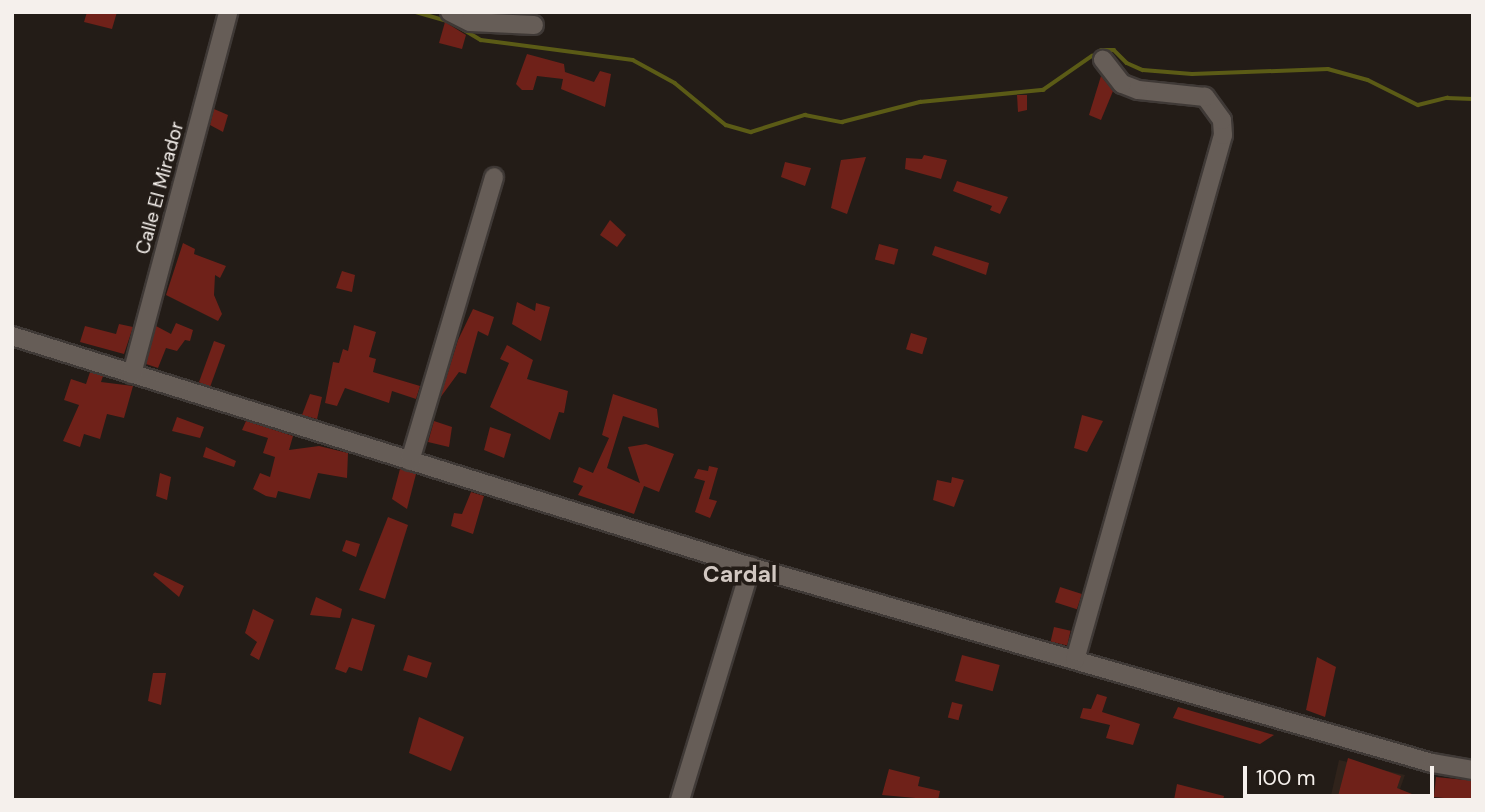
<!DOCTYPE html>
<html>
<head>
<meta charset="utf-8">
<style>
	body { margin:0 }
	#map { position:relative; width:1485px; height:812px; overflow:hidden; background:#231c17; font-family:"DM Sans",sans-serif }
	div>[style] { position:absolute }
	.built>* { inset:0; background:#30231b }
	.stream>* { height:3.5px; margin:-1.75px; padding:0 1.75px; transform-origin:1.75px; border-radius:1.75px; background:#5b5b16 }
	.building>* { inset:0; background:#6f2119; transform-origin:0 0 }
	.roads { filter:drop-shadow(2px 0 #3f3936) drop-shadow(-2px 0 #3f3936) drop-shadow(0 2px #3f3936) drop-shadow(0 -2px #3f3936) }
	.minor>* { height:18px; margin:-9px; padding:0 9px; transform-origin:9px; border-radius:9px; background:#665d57 }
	span { translate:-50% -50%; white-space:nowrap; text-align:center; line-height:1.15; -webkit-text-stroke:7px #231c17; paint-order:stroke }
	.street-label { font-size:19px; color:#f5f0ec }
	.quarter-label { font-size:23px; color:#d1c7c1; font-weight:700 }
	.frame { position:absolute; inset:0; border:14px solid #f5f0ec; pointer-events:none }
	.scale { position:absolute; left:1243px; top:766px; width:191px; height:32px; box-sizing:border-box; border:4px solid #f5f0ec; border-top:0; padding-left:9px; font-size:21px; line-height:24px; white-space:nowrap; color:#f5f0ec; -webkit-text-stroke:5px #231c17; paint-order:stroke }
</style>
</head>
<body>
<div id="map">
	<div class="built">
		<div style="clip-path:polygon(1339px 760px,1405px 775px,1396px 800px,1330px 800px)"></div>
	</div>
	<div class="stream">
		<div style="left:416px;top:12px;width:36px;rotate:16deg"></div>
		<div style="left:451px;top:22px;width:35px;rotate:31deg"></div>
		<div style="left:481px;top:40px;width:153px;rotate:7.5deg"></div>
		<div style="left:633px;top:60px;width:48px;rotate:28.7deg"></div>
		<div style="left:675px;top:83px;width:66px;rotate:39.5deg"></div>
		<div style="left:726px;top:125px;width:26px;rotate:16deg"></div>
		<div style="left:751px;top:132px;width:57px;rotate:-17.5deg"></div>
		<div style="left:805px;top:115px;width:38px;rotate:11deg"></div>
		<div style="left:842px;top:122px;width:81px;rotate:-14.4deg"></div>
		<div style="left:920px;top:102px;width:124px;rotate:-5.6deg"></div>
		<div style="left:1043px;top:90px;width:60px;rotate:-34.8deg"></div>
		<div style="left:1101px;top:50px;width:13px"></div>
		<div style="left:1114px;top:50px;width:18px;rotate:45deg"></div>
		<div style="left:1127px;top:63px;width:17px;rotate:24deg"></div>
		<div style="left:1143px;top:70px;width:49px;rotate:4.7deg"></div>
		<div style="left:1192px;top:74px;width:136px;rotate:-2.1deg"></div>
		<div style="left:1328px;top:69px;width:41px;rotate:15.4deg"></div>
		<div style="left:1368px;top:80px;width:56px;rotate:26.6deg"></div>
		<div style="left:1418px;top:105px;width:30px;rotate:-14deg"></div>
		<div style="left:1447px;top:98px;width:26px;rotate:2deg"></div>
	</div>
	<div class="building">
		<div style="clip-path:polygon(87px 12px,117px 12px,112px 29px,84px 22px)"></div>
		<div style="clip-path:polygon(445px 22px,466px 35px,462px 49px,439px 43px)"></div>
		<div style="clip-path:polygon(527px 54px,564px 64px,565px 72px,594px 82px,600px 71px,611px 74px,605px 107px,561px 89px,563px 79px,537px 76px,533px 90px,522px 90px,516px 84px)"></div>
		<div style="clip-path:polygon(1101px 76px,1113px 91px,1101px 120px,1089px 115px)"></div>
		<div style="clip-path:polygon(1017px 95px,1027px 95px,1027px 110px,1018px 112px)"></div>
		<div style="clip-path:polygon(214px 109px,228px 115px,223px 132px,210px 125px)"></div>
		<div style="clip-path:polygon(924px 155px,947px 160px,941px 179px,905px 169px,906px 158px,922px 159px)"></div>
		<div style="clip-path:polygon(866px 157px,847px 214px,831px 208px,841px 160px)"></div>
		<div style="clip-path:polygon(785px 162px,811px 168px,805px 186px,781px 177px)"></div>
		<div style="clip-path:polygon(957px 181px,1008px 197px,1000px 214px,990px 210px,992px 206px,953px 191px)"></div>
		<div style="clip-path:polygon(610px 220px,626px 235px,617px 247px,600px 235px)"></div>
		<div style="clip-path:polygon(183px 243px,195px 249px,194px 254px,226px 266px,220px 278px,215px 275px,214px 295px,222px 314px,218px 321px,166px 295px)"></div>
		<div style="left:879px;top:244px;width:20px;height:16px;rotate:15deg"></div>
		<div style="clip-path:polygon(935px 246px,989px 263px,986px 275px,932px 255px)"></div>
		<div style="clip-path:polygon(342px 271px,355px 275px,352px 292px,336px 288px)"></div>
		<div style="clip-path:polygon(517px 302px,535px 311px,536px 303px,550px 307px,541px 341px,512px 324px)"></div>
		<div style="clip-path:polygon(473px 309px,494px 317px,488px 336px,478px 331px,466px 374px,459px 372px,440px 398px,458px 340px)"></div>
		<div style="clip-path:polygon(176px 323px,193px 330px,190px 341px,185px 340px,177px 351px,166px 348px,158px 368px,146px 364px,156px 326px,171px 334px)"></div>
		<div style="clip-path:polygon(119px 324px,133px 327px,124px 354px,80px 342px,85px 326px,116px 334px)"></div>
		<div style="clip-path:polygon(354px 325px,376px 332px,369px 357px,376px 359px,373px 372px,420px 386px,416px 399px,392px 391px,389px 403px,345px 388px,337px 406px,325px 403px,333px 362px,339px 363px,343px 349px,348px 351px)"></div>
		<div style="left:911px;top:333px;width:17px;height:17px;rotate:17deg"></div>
		<div style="left:214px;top:341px;width:12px;height:44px;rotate:20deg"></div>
		<div style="clip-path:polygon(507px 345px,533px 360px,527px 379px,568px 391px,564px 413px,559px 412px,550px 440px,490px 407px,509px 363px,500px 359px)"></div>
		<div style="clip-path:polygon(90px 372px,103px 376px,101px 382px,133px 386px,124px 418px,107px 414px,100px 439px,84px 434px,80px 447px,63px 441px,79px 405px,64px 400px,71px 379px,86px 384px)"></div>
		<div style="clip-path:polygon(310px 394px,322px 397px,317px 419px,302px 415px)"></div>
		<div style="clip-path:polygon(613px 394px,657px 409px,659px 428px,623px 416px,607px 468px,640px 483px,628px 447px,646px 444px,674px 454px,659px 492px,644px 486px,634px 514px,578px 495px,583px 486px,573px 482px,579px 467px,593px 473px,609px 438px,602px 435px)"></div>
		<div style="clip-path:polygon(1082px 415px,1103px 421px,1087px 452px,1074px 448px)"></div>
		<div style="clip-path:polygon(177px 417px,204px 427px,200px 438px,172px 431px)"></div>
		<div style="clip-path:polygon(246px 421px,293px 436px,289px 450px,319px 446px,348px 453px,347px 478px,318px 473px,310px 499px,278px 491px,276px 498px,266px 496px,253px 489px,260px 473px,270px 477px,275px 457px,263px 453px,268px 438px,242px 430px)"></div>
		<div style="clip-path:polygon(434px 421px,452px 427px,449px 447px,428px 442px)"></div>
		<div style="clip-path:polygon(490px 427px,511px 434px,504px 458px,484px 450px)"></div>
		<div style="clip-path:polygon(206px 447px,236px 461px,234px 467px,203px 457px)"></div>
		<div style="clip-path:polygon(709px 466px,718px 468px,709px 499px,717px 501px,710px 518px,695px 512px,705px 481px,694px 478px,698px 469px,708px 471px)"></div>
		<div style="clip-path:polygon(400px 469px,416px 474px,407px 509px,392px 499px)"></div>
		<div style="clip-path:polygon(160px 473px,171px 477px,167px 500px,156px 496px)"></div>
		<div style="clip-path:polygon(952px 477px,964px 480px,954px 507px,933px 500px,937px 480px,951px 483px)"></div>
		<div style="clip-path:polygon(471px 492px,484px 496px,473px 534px,451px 526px,454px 513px,462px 514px)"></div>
		<div style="clip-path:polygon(388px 517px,408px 525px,385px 599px,359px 590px)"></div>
		<div style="clip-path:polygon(346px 540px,360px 544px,356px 557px,342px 551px)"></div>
		<div style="clip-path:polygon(155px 572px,184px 586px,179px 597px,153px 575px)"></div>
		<div style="left:1060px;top:587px;width:23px;height:16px;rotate:18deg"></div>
		<div style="clip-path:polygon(316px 597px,342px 609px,340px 618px,310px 615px)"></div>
		<div style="clip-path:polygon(253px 609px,274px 620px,259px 660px,250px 655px,257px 642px,245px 633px)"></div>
		<div style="clip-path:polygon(352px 618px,375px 625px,362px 671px,349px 667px,346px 673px,335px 669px)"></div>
		<div style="left:1054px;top:627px;width:17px;height:15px;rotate:13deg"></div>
		<div style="left:408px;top:655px;width:25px;height:16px;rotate:18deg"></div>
		<div style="left:962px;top:655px;width:39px;height:27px;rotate:15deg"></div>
		<div style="clip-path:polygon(1317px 657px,1336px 667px,1325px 717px,1306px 710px)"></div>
		<div style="clip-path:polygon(153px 673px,166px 673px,161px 705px,148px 701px)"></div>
		<div style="clip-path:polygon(1097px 694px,1107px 697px,1102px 712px,1140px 724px,1133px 745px,1106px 738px,1110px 725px,1080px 718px,1083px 708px,1091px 709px)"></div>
		<div style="left:952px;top:702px;width:11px;height:16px;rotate:15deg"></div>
		<div style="clip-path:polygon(1178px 707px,1274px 735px,1260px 744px,1173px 718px)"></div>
		<div style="clip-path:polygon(419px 717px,464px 737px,451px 771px,409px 753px)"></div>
		<div style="clip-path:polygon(1348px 758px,1401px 776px,1397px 788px,1427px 800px,1337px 800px)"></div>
		<div style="clip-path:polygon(889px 769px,920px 777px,918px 786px,940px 791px,938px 800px,882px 795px)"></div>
		<div style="left:1436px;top:777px;width:37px;height:20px;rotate:6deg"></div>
		<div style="clip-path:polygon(1177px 784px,1224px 796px,1223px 800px,1174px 800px)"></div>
	</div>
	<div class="roads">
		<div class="minor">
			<div style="left:450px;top:12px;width:22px;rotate:27deg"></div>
			<div style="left:470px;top:22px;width:64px;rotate:2.7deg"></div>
			<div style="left:12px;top:336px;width:774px;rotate:17.36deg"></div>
			<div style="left:751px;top:567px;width:709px;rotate:16.06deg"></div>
			<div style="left:1432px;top:763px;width:42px;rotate:9.7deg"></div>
			<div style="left:132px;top:374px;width:375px;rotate:-75.1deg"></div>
			<div style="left:410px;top:461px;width:296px;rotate:-73.5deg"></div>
			<div style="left:1075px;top:660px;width:545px;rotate:-74.26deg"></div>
			<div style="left:1223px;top:135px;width:15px;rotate:-94deg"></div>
			<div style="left:1222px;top:120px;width:29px;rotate:-126deg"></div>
			<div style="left:1205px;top:97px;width:67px;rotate:-174deg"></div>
			<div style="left:1138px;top:90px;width:17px;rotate:-159deg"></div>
			<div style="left:1122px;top:84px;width:31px;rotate:-128deg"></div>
			<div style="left:680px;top:800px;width:244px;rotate:-73.1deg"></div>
		</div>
	</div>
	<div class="street-label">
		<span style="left:160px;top:188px;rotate:-75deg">Calle El Mirador</span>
	</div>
	<div class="quarter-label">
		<span style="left:740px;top:574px">Cardal</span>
	</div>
	<div class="frame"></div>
	<div class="scale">100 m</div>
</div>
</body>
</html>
